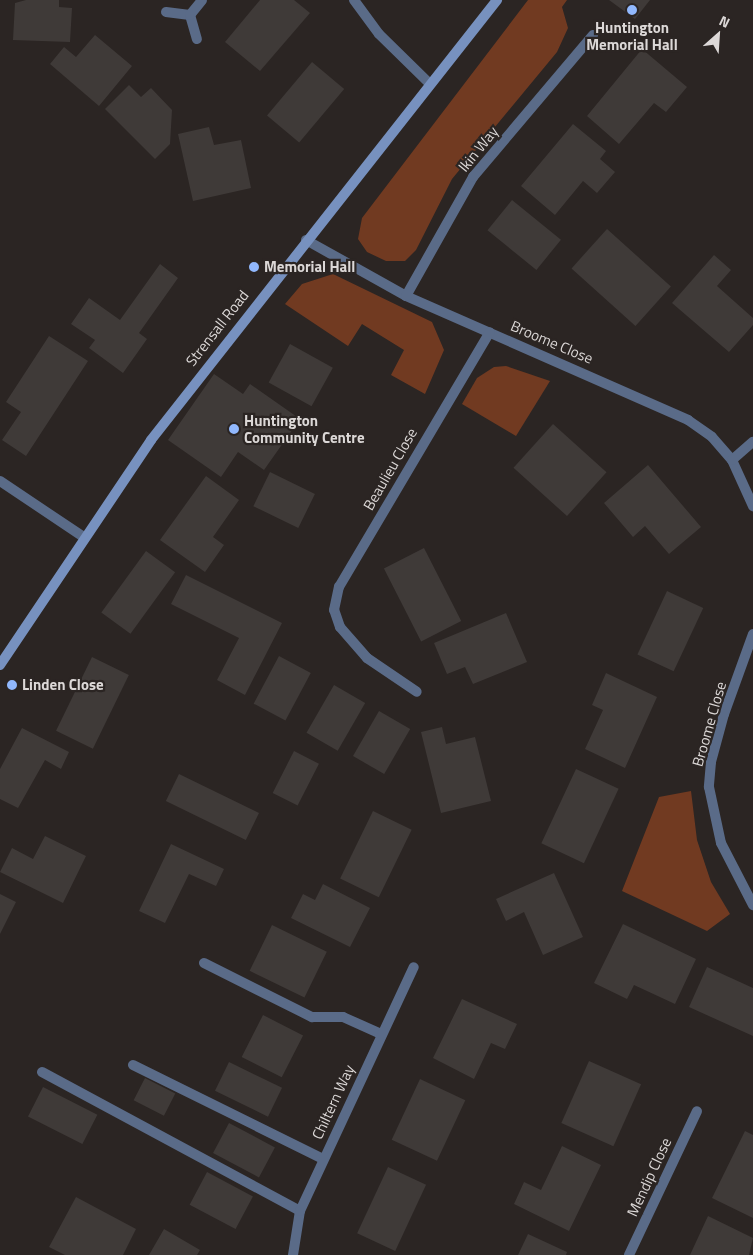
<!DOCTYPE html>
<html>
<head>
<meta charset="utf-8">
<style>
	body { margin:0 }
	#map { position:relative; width:753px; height:1255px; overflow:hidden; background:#2b2523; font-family:"Titillium Web",sans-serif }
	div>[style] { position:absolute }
	.green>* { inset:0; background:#713a21 }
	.building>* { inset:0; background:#3f3a38; transform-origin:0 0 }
	.lane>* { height:10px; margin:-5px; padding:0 5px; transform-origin:5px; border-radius:5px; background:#5a6b88 }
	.street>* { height:10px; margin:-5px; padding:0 5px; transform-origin:5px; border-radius:5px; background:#5a6b88 }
	.secondary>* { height:10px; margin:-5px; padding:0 5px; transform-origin:5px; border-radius:5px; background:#7791bf }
	.dots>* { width:14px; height:14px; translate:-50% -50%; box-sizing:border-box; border:2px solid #2b2523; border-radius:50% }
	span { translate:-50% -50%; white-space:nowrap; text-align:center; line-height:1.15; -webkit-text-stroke:4.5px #2b2523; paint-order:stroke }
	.poi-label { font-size:15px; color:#dcd8d7; font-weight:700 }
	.left { translate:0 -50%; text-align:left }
	.street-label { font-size:15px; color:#dcd8d7 }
	.north { position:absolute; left:693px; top:10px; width:50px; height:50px; -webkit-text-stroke:4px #2b2523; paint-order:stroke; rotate:26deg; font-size:14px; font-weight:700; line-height:20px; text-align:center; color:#dcd8d7 }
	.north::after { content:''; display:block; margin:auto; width:18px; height:22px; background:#dcd8d7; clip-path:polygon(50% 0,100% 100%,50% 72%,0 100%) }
</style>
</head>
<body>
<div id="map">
	<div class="green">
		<div style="clip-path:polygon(528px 0,567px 0,562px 7px,568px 28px,557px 52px,452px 179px,416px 250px,405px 261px,386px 261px,367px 252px,358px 239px,362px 218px)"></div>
		<div style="clip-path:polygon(333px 274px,432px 322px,444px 350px,425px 394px,391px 375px,404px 350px,362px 324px,348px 346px,285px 304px,302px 284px)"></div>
		<div style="clip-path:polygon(506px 366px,550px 381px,516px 436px,462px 404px,477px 378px,494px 367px)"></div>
		<div style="clip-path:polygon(691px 791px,697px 840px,711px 882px,730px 914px,707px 931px,622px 891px,659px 797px)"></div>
	</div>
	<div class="building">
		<div style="clip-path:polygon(26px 0,59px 0,59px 7px,72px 8px,70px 42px,13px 40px,15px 3px)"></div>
		<div style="clip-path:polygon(260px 0,294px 0,310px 13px,260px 71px,225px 42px)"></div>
		<div style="clip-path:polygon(609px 0,650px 0,635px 19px)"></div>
		<div style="clip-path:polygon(95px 35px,132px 66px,99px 106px,50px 64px,64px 47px,76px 57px)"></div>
		<div style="clip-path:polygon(642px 49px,687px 87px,666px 112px,654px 103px,619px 144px,587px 116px)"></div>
		<div style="left:312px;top:62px;width:42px;height:70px;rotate:40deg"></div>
		<div style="clip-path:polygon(129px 85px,141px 97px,151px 88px,172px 110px,170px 144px,155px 159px,105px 109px)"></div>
		<div style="clip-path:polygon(573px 124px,606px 151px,600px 159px,615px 172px,597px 193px,583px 181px,555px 215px,521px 186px)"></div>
		<div style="clip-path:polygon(209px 127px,214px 145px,241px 140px,251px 188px,193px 201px,178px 134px)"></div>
		<div style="left:512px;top:200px;width:63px;height:39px;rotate:39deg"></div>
		<div style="left:607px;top:229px;width:86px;height:53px;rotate:42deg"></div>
		<div style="clip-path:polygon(714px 255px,731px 270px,717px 286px,753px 318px,753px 325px,729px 352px,672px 303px)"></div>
		<div style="clip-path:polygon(160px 264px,178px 278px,139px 333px,147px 339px,123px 373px,89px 348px,95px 340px,71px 324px,89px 298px,120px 320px)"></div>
		<div style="clip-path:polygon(49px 336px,88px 361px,26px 456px,2px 440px,21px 412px,6px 402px)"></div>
		<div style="left:290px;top:344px;width:49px;height:44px;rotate:29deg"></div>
		<div style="clip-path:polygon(214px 374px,243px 394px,250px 384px,300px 419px,264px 470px,238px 452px,221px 477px,168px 440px)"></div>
		<div style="left:553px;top:424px;width:72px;height:59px;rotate:42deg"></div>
		<div style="clip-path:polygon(648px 465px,701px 527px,669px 554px,645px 526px,633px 537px,604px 503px)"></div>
		<div style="left:270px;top:472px;width:50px;height:38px;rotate:26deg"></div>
		<div style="clip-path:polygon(206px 476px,239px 500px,213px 537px,224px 545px,205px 572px,160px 540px)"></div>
		<div style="left:424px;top:548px;width:82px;height:45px;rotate:63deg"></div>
		<div style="left:146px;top:551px;width:36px;height:76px;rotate:36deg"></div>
		<div style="clip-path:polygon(186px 575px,282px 623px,245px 695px,217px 680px,239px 638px,171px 604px)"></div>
		<div style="left:667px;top:591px;width:40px;height:70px;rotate:25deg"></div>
		<div style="clip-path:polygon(506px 613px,527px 662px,473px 684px,465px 667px,447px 674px,434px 643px)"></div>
		<div style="left:279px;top:656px;width:36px;height:54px;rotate:28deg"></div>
		<div style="left:92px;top:657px;width:41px;height:82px;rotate:26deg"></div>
		<div style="clip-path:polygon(606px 673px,657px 697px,625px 768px,585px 749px,603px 710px,592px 705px)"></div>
		<div style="left:334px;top:685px;width:36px;height:55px;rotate:30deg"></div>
		<div style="left:379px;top:711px;width:36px;height:52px;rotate:30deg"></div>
		<div style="clip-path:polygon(442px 727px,446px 744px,475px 737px,491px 801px,441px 813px,421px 732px)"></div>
		<div style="clip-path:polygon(22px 728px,69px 752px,61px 769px,45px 760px,18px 808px,0 799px,0 769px)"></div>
		<div style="left:294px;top:751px;width:28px;height:47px;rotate:27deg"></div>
		<div style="left:576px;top:769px;width:47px;height:82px;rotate:25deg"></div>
		<div style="left:179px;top:774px;width:89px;height:30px;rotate:26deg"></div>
		<div style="left:373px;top:811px;width:43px;height:75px;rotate:26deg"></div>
		<div style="clip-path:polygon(45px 836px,86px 856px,63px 903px,0 872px,12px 848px,33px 859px)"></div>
		<div style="clip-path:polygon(171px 844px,224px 869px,216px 886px,189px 874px,165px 923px,139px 911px)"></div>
		<div style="clip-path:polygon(554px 873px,583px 937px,543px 955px,524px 912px,506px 921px,496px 899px)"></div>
		<div style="clip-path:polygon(323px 884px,370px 908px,350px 947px,291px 918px,303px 894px,315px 900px)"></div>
		<div style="clip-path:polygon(0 894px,16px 902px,0 934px)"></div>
		<div style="clip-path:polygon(623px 924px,696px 959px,675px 1004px,634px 985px,627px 999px,594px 983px)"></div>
		<div style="left:272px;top:925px;width:61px;height:51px;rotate:26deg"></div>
		<div style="clip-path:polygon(707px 967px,753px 988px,753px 1036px,689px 1007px)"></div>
		<div style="clip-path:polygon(462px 999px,517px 1024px,505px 1049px,491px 1043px,474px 1079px,433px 1058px)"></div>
		<div style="left:263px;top:1015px;width:45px;height:47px;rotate:27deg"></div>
		<div style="left:589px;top:1061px;width:57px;height:68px;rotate:24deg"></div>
		<div style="left:229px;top:1062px;width:59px;height:32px;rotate:26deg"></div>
		<div style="left:145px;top:1078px;width:34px;height:25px;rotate:27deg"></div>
		<div style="left:420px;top:1079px;width:50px;height:67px;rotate:25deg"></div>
		<div style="left:43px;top:1087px;width:61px;height:33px;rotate:27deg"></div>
		<div style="left:229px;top:1123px;width:52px;height:34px;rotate:28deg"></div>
		<div style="clip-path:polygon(745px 1131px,753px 1135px,753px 1218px,712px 1198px)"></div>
		<div style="clip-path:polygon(562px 1146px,601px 1165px,569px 1231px,514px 1204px,524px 1182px,541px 1190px)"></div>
		<div style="left:388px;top:1167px;width:42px;height:73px;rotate:25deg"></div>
		<div style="left:207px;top:1172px;width:52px;height:37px;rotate:28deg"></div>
		<div style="clip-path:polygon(76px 1197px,136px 1229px,123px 1255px,65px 1255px,49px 1247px)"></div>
		<div style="clip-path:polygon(708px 1216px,753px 1238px,749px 1255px,690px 1255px)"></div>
		<div style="clip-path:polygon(164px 1229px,200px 1250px,197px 1255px,149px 1255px)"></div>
		<div style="clip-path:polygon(528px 1234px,567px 1252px,566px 1255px,518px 1255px)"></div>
	</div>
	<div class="lane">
		<div style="left:340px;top:627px;width:41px;rotate:48.9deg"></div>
		<div style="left:367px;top:658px;width:60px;rotate:34.2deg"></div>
		<div style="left:204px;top:963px;width:121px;rotate:26.6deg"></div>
		<div style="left:312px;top:1017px;width:31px"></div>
		<div style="left:343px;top:1017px;width:42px;rotate:24.1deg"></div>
		<div style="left:133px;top:1065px;width:212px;rotate:26.3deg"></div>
		<div style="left:42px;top:1072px;width:293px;rotate:28.3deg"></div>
	</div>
	<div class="street">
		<div style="left:354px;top:0;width:42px;rotate:53.7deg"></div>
		<div style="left:379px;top:34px;width:70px;rotate:44.4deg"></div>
		<div style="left:166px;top:12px;width:24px;rotate:7deg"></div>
		<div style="left:190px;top:15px;width:25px;rotate:74deg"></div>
		<div style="left:190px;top:15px;width:19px;rotate:-51deg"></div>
		<div style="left:306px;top:240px;width:115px;rotate:29.2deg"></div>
		<div style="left:406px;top:296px;width:308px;rotate:23.7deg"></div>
		<div style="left:688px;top:420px;width:29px;rotate:35deg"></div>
		<div style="left:712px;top:437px;width:30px;rotate:49deg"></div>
		<div style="left:732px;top:460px;width:51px;rotate:65.5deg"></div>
		<div style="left:406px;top:296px;width:137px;rotate:-60.6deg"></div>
		<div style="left:473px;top:177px;width:186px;rotate:-49.8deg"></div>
		<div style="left:732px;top:460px;width:28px;rotate:-41deg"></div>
		<div style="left:0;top:481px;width:102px;rotate:33.8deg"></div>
		<div style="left:340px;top:627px;width:18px;rotate:-109deg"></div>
		<div style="left:334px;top:610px;width:24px;rotate:-78deg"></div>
		<div style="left:339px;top:587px;width:296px;rotate:-59.4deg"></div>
		<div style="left:753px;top:634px;width:85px;rotate:109.9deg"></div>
		<div style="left:724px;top:714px;width:50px;rotate:105.2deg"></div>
		<div style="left:711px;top:762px;width:25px;rotate:95deg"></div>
		<div style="left:709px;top:787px;width:57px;rotate:77.9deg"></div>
		<div style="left:721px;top:843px;width:70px;rotate:62.7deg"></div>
		<div style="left:293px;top:1255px;width:45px;rotate:-81deg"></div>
		<div style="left:300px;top:1211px;width:269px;rotate:-65deg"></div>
		<div style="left:629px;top:1255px;width:159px;rotate:-64.7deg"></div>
	</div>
	<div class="secondary">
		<div style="left:0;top:665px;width:271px;rotate:-56.1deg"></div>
		<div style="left:151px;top:440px;width:560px;rotate:-51.82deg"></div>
	</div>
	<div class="dots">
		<div style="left:632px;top:10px;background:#91b8fd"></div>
		<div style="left:254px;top:267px;background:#91b8fd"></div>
		<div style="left:234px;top:429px;background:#91b8fd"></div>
		<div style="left:12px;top:685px;background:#91b8fd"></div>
	</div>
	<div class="poi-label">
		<span style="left:632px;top:36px">Huntington<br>Memorial Hall</span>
		<span class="left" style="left:264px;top:267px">Memorial Hall</span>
		<span class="left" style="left:244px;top:429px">Huntington<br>Community Centre</span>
		<span class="left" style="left:22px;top:685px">Linden Close</span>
	</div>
	<div class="street-label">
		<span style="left:478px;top:149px;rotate:-51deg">Ikin Way</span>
		<span style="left:217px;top:328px;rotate:-52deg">Strensall Road</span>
		<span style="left:552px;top:342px;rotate:23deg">Broome Close</span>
		<span style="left:390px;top:469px;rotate:-60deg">Beaulieu Close</span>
		<span style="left:709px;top:724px;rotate:-74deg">Broome Close</span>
		<span style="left:333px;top:1102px;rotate:-65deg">Chiltern Way</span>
		<span style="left:649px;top:1177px;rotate:-65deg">Mendip Close</span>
	</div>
	<div class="north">N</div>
</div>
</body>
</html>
